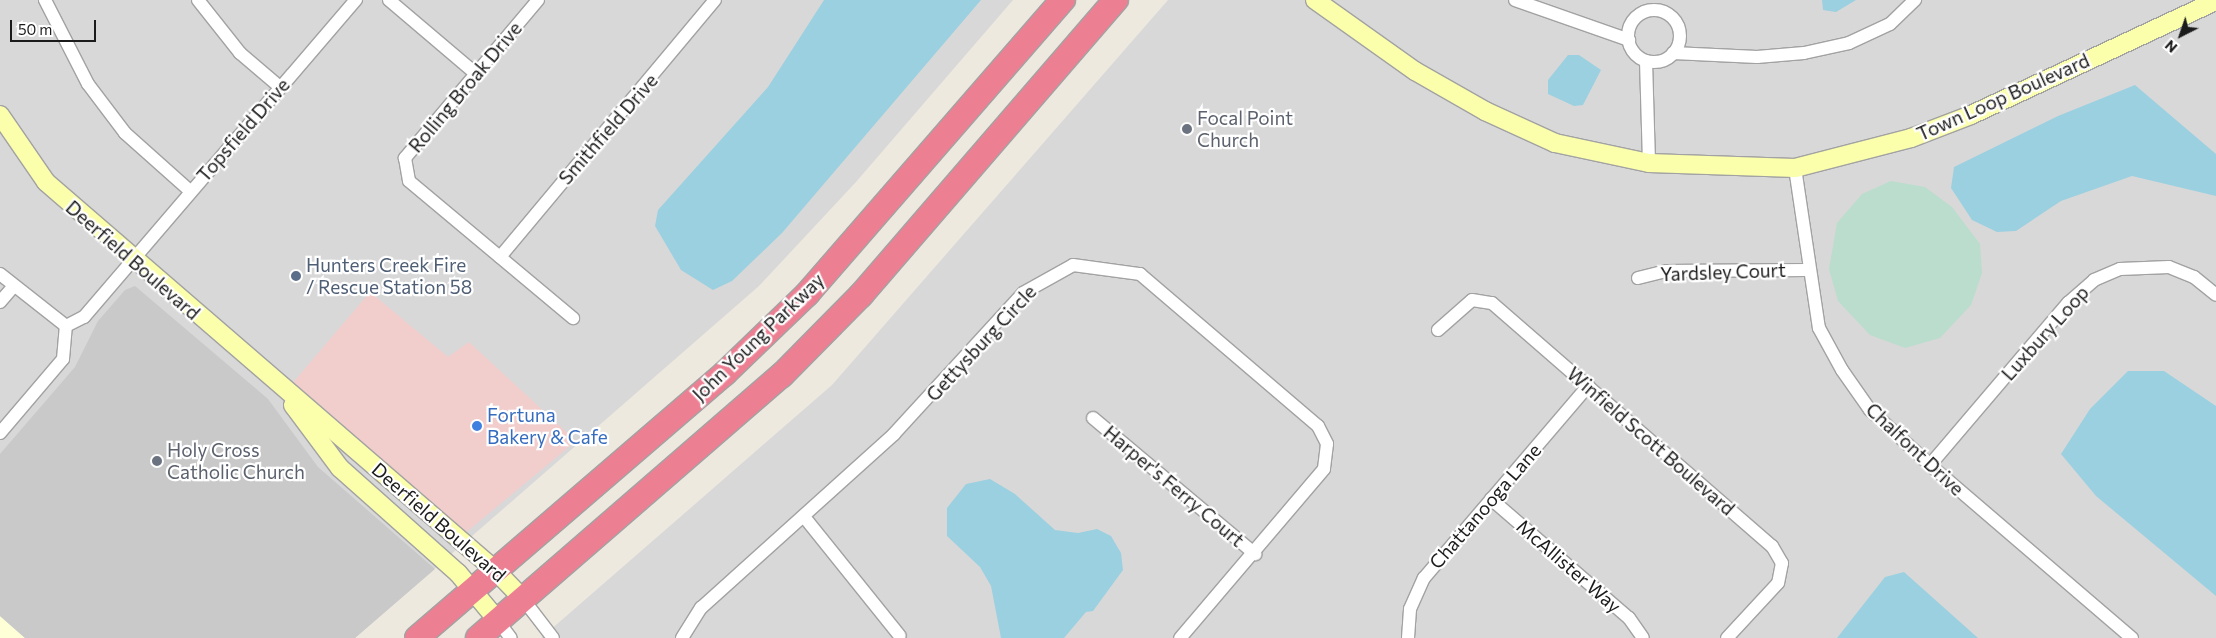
<!DOCTYPE html>
<html>
<head>
<meta charset="utf-8">
<style>
	body { margin:0 }
	#map { position:relative; width:2216px; height:638px; overflow:hidden; background:#eee9df; font-family:Commissioner,sans-serif }
	div>[style] { position:absolute }
	.residential>* { inset:0; background:#d9d8d8 }
	.commercial>* { inset:0; background:#f1cdcc }
	.education>* { inset:0; background:#ffffd7 }
	.religious>* { inset:0; background:#c9c9c9 }
	.wetland>* { inset:0; background:#baddcd }
	.water>* { inset:0; background:#9bd0e0 }
	.roads { filter:drop-shadow(1px 0 #a2a2a2) drop-shadow(-1px 0 #a2a2a2) drop-shadow(0 1px #a2a2a2) drop-shadow(0 -1px #a2a2a2) }
	.street>* { height:12px; margin:-6px; padding:0 6px; transform-origin:6px; border-radius:6px; background:#fff }
	.street>.ring { margin:-6px; padding:0; box-sizing:content-box; background:none; border:12px solid #fff; border-radius:50% }
	.secondary>* { height:18px; margin:-9px; padding:0 9px; transform-origin:9px; border-radius:9px; background:#fbffac }
	.highway>* { height:24px; margin:-12px; padding:0 12px; transform-origin:12px; border-radius:12px; background:#ed7f93 }
	.dots>* { width:14px; height:14px; translate:-50% -50%; box-sizing:border-box; border:2px solid #fff; border-radius:50% }
	span { translate:-50% -50%; white-space:nowrap; text-align:center; line-height:1.15; -webkit-text-stroke:4.5px #fff; paint-order:stroke }
	.street-label { font-size:19px; color:#1b1b1b }
	.worship-label { font-size:19px; color:#5b616d }
	.left { translate:0 -50%; text-align:left }
	.service-label { font-size:19px; color:#4e5e75 }
	.shop-label { font-size:19px; color:#366cbe }
	.north { position:absolute; left:2156px; top:10px; width:50px; height:50px; -webkit-text-stroke:4px #fff; paint-order:stroke; rotate:221deg; font-size:14px; font-weight:700; line-height:20px; text-align:center; color:#1b1b1b }
	.north::after { content:''; display:block; margin:auto; width:18px; height:22px; background:#1b1b1b; clip-path:polygon(50% 0,100% 100%,50% 72%,0 100%) }
	.scale { position:absolute; left:10px; top:20px; width:86px; height:22px; box-sizing:border-box; border:2px solid #1b1b1b; border-top:0; padding-left:6px; font-size:15px; line-height:18px; white-space:nowrap; color:#1b1b1b; -webkit-text-stroke:4px #fff; paint-order:stroke }
</style>
</head>
<body>
<div id="map">
	<div class="residential">
		<div style="clip-path:polygon(0 0,1013px 0,856px 182px,759px 286px,355px 638px,0 638px)"></div>
		<div style="clip-path:polygon(1168px 0,2216px 0,2216px 638px,541px 638px,832px 385px)"></div>
	</div>
	<div class="commercial">
		<div style="clip-path:polygon(370px 292px,448px 357px,469px 342px,576px 441px,464px 534px,291px 385px)"></div>
	</div>
	<div class="education">
		<div style="clip-path:polygon(0 616px,25px 638px,0 638px)"></div>
	</div>
	<div class="religious">
		<div style="clip-path:polygon(135px 286px,268px 399px,318px 467px,435px 569px,355px 638px,25px 638px,0 616px,0 454px,75px 367px,98px 321px,125px 290px)"></div>
	</div>
	<div class="wetland">
		<div style="clip-path:polygon(1891px 181px,1925px 187px,1952px 207px,1980px 244px,1982px 273px,1971px 305px,1940px 338px,1905px 348px,1870px 335px,1838px 301px,1829px 269px,1837px 223px,1862px 194px)"></div>
	</div>
	<div class="water">
		<div style="clip-path:polygon(824px 0,981px 0,782px 233px,732px 281px,713px 290px,681px 270px,655px 226px,658px 210px,768px 87px)"></div>
		<div style="clip-path:polygon(1822px 0,1856px 0,1836px 12px,1823px 10px)"></div>
		<div style="clip-path:polygon(1568px 55px,1579px 55px,1601px 70px,1583px 105px,1574px 106px,1548px 94px,1548px 80px)"></div>
		<div style="clip-path:polygon(2135px 85px,2216px 154px,2216px 196px,2132px 176px,2061px 201px,2016px 231px,1997px 232px,1972px 220px,1951px 188px,1954px 167px,2058px 116px)"></div>
		<div style="clip-path:polygon(2128px 371px,2164px 371px,2216px 406px,2216px 596px,2096px 496px,2061px 454px,2090px 409px)"></div>
		<div style="clip-path:polygon(990px 479px,1015px 494px,1055px 530px,1078px 533px,1097px 529px,1111px 536px,1121px 553px,1123px 570px,1093px 611px,1086px 612px,1064px 638px,1001px 638px,991px 586px,980px 567px,947px 536px,947px 508px,966px 484px)"></div>
		<div style="clip-path:polygon(1904px 572px,1978px 638px,1837px 638px,1885px 577px)"></div>
	</div>
	<div class="roads">
		<div class="street">
			<div style="left:45px;top:0;width:94px;rotate:62.9deg"></div>
			<div style="left:88px;top:84px;width:61px;rotate:52.9deg"></div>
			<div style="left:125px;top:133px;width:87px;rotate:41.7deg"></div>
			<div style="left:198px;top:0;width:68px;rotate:51.6deg"></div>
			<div style="left:240px;top:53px;width:52px;rotate:40.4deg"></div>
			<div style="left:389px;top:0;width:113px;rotate:40.3deg"></div>
			<div style="left:538px;top:0;width:207px;rotate:130.1deg"></div>
			<div style="left:405px;top:158px;width:23px;rotate:80deg"></div>
			<div style="left:409px;top:181px;width:214px;rotate:39.9deg"></div>
			<div style="left:1515px;top:0;width:121px;rotate:19.3deg"></div>
			<div class="ring" style="left:1628px;top:10px;width:40px;height:40px"></div>
			<div style="left:1673px;top:53px;width:84px;rotate:2.7deg"></div>
			<div style="left:1757px;top:57px;width:47px;rotate:-4.9deg"></div>
			<div style="left:1804px;top:53px;width:46px;rotate:-12.5deg"></div>
			<div style="left:1849px;top:43px;width:45px;rotate:-24.9deg"></div>
			<div style="left:1890px;top:24px;width:35px;rotate:-44deg"></div>
			<div style="left:1646px;top:61px;width:102px;rotate:88.3deg"></div>
			<div style="left:1795px;top:168px;width:162px;rotate:81.5deg"></div>
			<div style="left:1819px;top:328px;width:48px;rotate:61.3deg"></div>
			<div style="left:1842px;top:370px;width:49px;rotate:55deg"></div>
			<div style="left:1870px;top:410px;width:81px;rotate:42.5deg"></div>
			<div style="left:1930px;top:465px;width:266px;rotate:40.6deg"></div>
			<div style="left:500px;top:257px;width:335px;rotate:-50.1deg"></div>
			<div style="left:0;top:274px;width:84px;rotate:38.2deg"></div>
			<div style="left:1638px;top:278px;width:29px;rotate:-14deg"></div>
			<div style="left:1666px;top:271px;width:141px;rotate:-0.4deg"></div>
			<div style="left:0;top:302px;width:21px;rotate:-49deg"></div>
			<div style="left:66px;top:326px;width:20px;rotate:-27deg"></div>
			<div style="left:84px;top:317px;width:418px;rotate:-49.4deg"></div>
			<div style="left:1438px;top:330px;width:45px;rotate:-41.4deg"></div>
			<div style="left:1472px;top:300px;width:20px;rotate:9deg"></div>
			<div style="left:1492px;top:303px;width:371px;rotate:41deg"></div>
			<div style="left:1772px;top:546px;width:20px;rotate:60deg"></div>
			<div style="left:1782px;top:563px;width:20px;rotate:101deg"></div>
			<div style="left:1778px;top:583px;width:75px;rotate:132.8deg"></div>
			<div style="left:1093px;top:418px;width:212px;rotate:40deg"></div>
			<div style="left:0;top:433px;width:97px;rotate:-49.6deg"></div>
			<div style="left:63px;top:359px;width:33px;rotate:-85deg"></div>
			<div style="left:1930px;top:465px;width:213px;rotate:-49.6deg"></div>
			<div style="left:2068px;top:303px;width:35px;rotate:-41deg"></div>
			<div style="left:2094px;top:280px;width:28px;rotate:-23deg"></div>
			<div style="left:2120px;top:269px;width:49px;rotate:-2.3deg"></div>
			<div style="left:2169px;top:267px;width:27px;rotate:22deg"></div>
			<div style="left:2194px;top:277px;width:28px;rotate:39deg"></div>
			<div style="left:1491px;top:499px;width:182px;rotate:40.8deg"></div>
			<div style="left:1629px;top:618px;width:24px;rotate:55deg"></div>
			<div style="left:805px;top:518px;width:151px;rotate:51.2deg"></div>
			<div style="left:523px;top:599px;width:49px;rotate:52.4deg"></div>
			<div style="left:498px;top:621px;width:21px;rotate:53deg"></div>
			<div style="left:682px;top:638px;width:36px;rotate:-58deg"></div>
			<div style="left:701px;top:608px;width:260px;rotate:-42deg"></div>
			<div style="left:894px;top:434px;width:191px;rotate:-47.5deg"></div>
			<div style="left:1023px;top:293px;width:57px;rotate:-29.2deg"></div>
			<div style="left:1073px;top:265px;width:68px;rotate:7.7deg"></div>
			<div style="left:1140px;top:274px;width:234px;rotate:40.5deg"></div>
			<div style="left:1318px;top:426px;width:20px;rotate:63deg"></div>
			<div style="left:1327px;top:444px;width:25px;rotate:97deg"></div>
			<div style="left:1324px;top:469px;width:222px;rotate:130.4deg"></div>
			<div style="left:1408px;top:638px;width:29px;rotate:-86deg"></div>
			<div style="left:1410px;top:609px;width:34px;rotate:-66deg"></div>
			<div style="left:1424px;top:578px;width:253px;rotate:-49.5deg"></div>
		</div>
		<div class="secondary">
			<div style="left:1315px;top:0;width:123px;rotate:35.4deg"></div>
			<div style="left:1415px;top:71px;width:81px;rotate:29.7deg"></div>
			<div style="left:1485px;top:111px;width:77px;rotate:24.6deg"></div>
			<div style="left:1555px;top:143px;width:96px;rotate:12deg"></div>
			<div style="left:1649px;top:163px;width:146px;rotate:2deg"></div>
			<div style="left:1795px;top:168px;width:120px;rotate:-14.5deg"></div>
			<div style="left:1911px;top:138px;width:64px;rotate:-21deg"></div>
			<div style="left:1971px;top:115px;width:270px;rotate:-25deg"></div>
			<div style="left:0;top:115px;width:81px;rotate:55.5deg"></div>
			<div style="left:46px;top:182px;width:593px;rotate:40.83deg"></div>
			<div style="left:495px;top:570px;width:40px;rotate:46deg"></div>
			<div style="left:293px;top:405px;width:79px;rotate:53.3deg"></div>
			<div style="left:340px;top:468px;width:158px;rotate:41.7deg"></div>
			<div style="left:458px;top:573px;width:62px;rotate:50.2deg"></div>
		</div>
		<div class="highway">
			<div style="left:417px;top:638px;width:406px;rotate:-40.7deg"></div>
			<div style="left:725px;top:373px;width:114px;rotate:-43.9deg"></div>
			<div style="left:807px;top:294px;width:390px;rotate:-49deg"></div>
			<div style="left:478px;top:638px;width:402px;rotate:-40.9deg"></div>
			<div style="left:782px;top:375px;width:112px;rotate:-45.4deg"></div>
			<div style="left:861px;top:295px;width:390px;rotate:-49.2deg"></div>
		</div>
	</div>
	<div class="dots">
		<div style="left:1187px;top:129px;background:#6b7280"></div>
		<div style="left:296px;top:276px;background:#5c6f8a"></div>
		<div style="left:477px;top:426px;background:#3f7fe0"></div>
		<div style="left:157px;top:461px;background:#6b7280"></div>
	</div>
	<div class="street-label">
		<span style="left:465px;top:87px;rotate:-50deg">Rolling Broak Drive</span>
		<span style="left:2003px;top:97px;rotate:-24deg">Town Loop Boulevard</span>
		<span style="left:608px;top:129px;rotate:-49deg">Smithfield Drive</span>
		<span style="left:243px;top:130px;rotate:-49deg">Topsfield Drive</span>
		<span style="left:133px;top:260px;rotate:41deg">Deerfield Boulevard</span>
		<span style="left:1723px;top:272px;rotate:-2deg">Yardsley Court</span>
		<span style="left:2045px;top:333px;rotate:-48deg">Luxbury Loop</span>
		<span style="left:758px;top:337px;rotate:-44deg">John Young Parkway</span>
		<span style="left:981px;top:343px;rotate:-47deg">Gettysburg Circle</span>
		<span style="left:1651px;top:441px;rotate:41deg">Winfield Scott Boulevard</span>
		<span style="left:1915px;top:449px;rotate:43deg">Chalfont Drive</span>
		<span style="left:1174px;top:486px;rotate:40deg">Harper's Ferry Court</span>
		<span style="left:1485px;top:506px;rotate:-49deg">Chattanooga Lane</span>
		<span style="left:439px;top:522px;rotate:41deg">Deerfield Boulevard</span>
		<span style="left:1569px;top:566px;rotate:41deg">McAllister Way</span>
	</div>
	<div class="worship-label">
		<span class="left" style="left:1197px;top:129px">Focal Point<br>Church</span>
		<span class="left" style="left:167px;top:461px">Holy Cross<br>Catholic Church</span>
	</div>
	<div class="service-label">
		<span class="left" style="left:306px;top:276px">Hunters Creek Fire<br>/ Rescue Station 58</span>
	</div>
	<div class="shop-label">
		<span class="left" style="left:487px;top:426px">Fortuna<br>Bakery &amp; Cafe</span>
	</div>
	<div class="north">N</div>
	<div class="scale">50 m</div>
</div>
</body>
</html>
